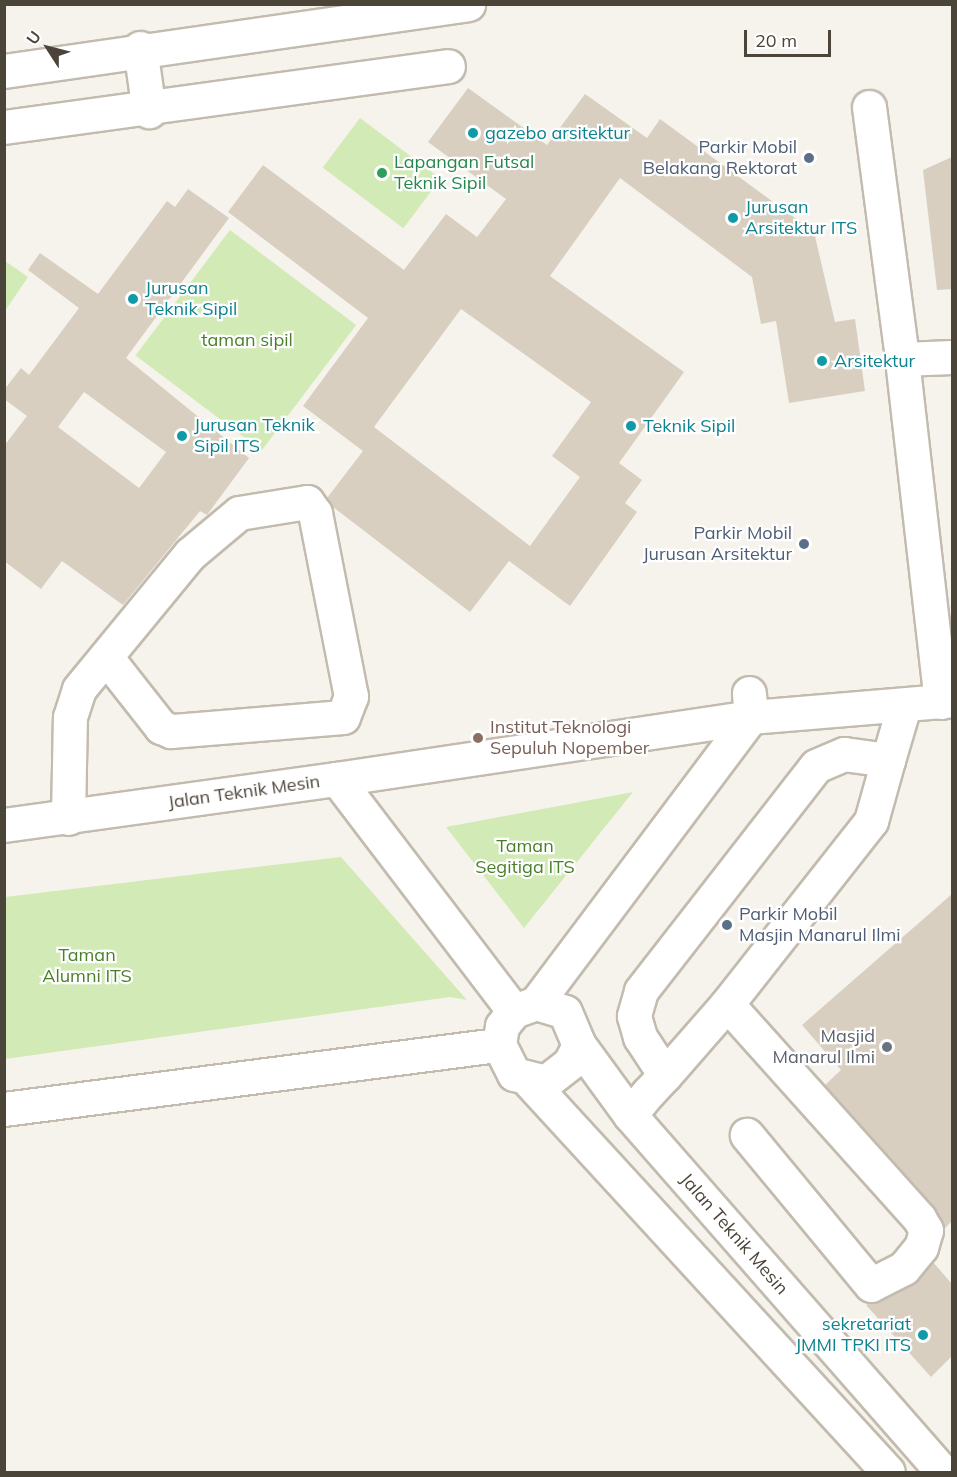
<!DOCTYPE html>
<html>
<head>
<meta charset="utf-8">
<style>
	body { margin:0 }
	#map { position:relative; width:957px; height:1477px; overflow:hidden; background:#f6f3ec; font-family:Mulish,sans-serif }
	div>[style] { position:absolute }
	.green>* { inset:0; background:#d2eab5; transform-origin:0 0 }
	.building>* { inset:0; background:#d8cfc1 }
	.roads { filter:drop-shadow(2px 0 #c2bbae) drop-shadow(-2px 0 #c2bbae) drop-shadow(0 2px #c2bbae) drop-shadow(0 -2px #c2bbae) }
	.minor>* { height:33px; margin:-16.5px; padding:0 16.5px; transform-origin:16.5px; border-radius:16.5px; background:#fff }
	.dots>* { width:16px; height:16px; translate:-50% -50%; box-sizing:border-box; border:3px solid #fff; border-radius:50% }
	span { translate:-50% -50%; white-space:nowrap; text-align:center; line-height:1.15; -webkit-text-stroke:4.5px #fff; paint-order:stroke }
	.culture-label { font-size:18px; color:#0d838f }
	.left { translate:0 -50%; text-align:left }
	.right { translate:-100% -50%; text-align:right }
	.service-label { font-size:18px; color:#4e5e75 }
	.leisure-label { font-size:18px; color:#27864d }
	.park-label { font-size:18px; color:#4a7f2a }
	.education-label { font-size:18px; color:#785e54 }
	.street-label { font-size:18px; color:#4b4439 }
	.worship-label { font-size:18px; color:#5b616d }
	.frame { position:absolute; inset:0; border:6px solid #4b4439; pointer-events:none }
	.north { position:absolute; left:18px; top:18px; width:60px; height:60px; -webkit-text-stroke:4px #fff; paint-order:stroke; rotate:306deg; font-size:16px; font-weight:700; line-height:24px; text-align:center; color:#4b4439 }
	.north::after { content:''; display:block; margin:auto; width:21px; height:27px; background:#4b4439; clip-path:polygon(50% 0,100% 100%,50% 72%,0 100%) }
	.scale { position:absolute; left:744px; top:30px; width:87px; height:27px; box-sizing:border-box; border:3px solid #4b4439; border-top:0; padding-left:8px; font-size:18px; line-height:21px; white-space:nowrap; color:#4b4439; -webkit-text-stroke:4px #fff; paint-order:stroke }
</style>
</head>
<body>
<div id="map">
	<div class="green">
		<div style="left:360px;top:118px;width:101px;height:62px;rotate:37deg"></div>
		<div style="left:230px;top:230px;width:158px;height:157px;rotate:37deg"></div>
		<div style="clip-path:polygon(5px 261px,28px 277px,5px 311px)"></div>
		<div style="clip-path:polygon(633px 792px,524px 928px,446px 827px)"></div>
		<div style="clip-path:polygon(341px 857px,467px 1000px,450px 997px,5px 1059px,5px 897px)"></div>
	</div>
	<div class="building">
		<div style="clip-path:polygon(evenodd,468px 88px,547px 145px,585px 94px,647px 138px,660px 119px,814px 232px,835px 322px,855px 319px,865px 391px,789px 403px,776px 321px,761px 324px,752px 277px,620px 178px,550px 276px,684px 372px,619px 463px,642px 480px,625px 503px,637px 512px,570px 606px,509px 561px,470px 612px,333px 507px,327px 498px,363px 451px,303px 406px,368px 318px,228px 212px,263px 165px,404px 270px,446px 214px,477px 237px,506px 199px,428px 142px,468px 88px,461px 309px,591px 402px,552px 456px,580px 477px,530px 546px,374px 427px,461px 309px)"></div>
		<div style="clip-path:polygon(952px 157px,952px 289px,937px 290px,923px 170px)"></div>
		<div style="clip-path:polygon(evenodd,188px 189px,229px 218px,126px 358px,249px 458px,207px 515px,200px 511px,123px 605px,62px 561px,41px 589px,4px 561px,4px 446px,27px 416px,4px 399px,4px 390px,21px 368px,29px 375px,79px 308px,28px 270px,40px 253px,98px 294px,167px 201px,175px 207px,188px 189px,84px 392px,166px 452px,139px 488px,58px 427px,84px 392px)"></div>
		<div style="clip-path:polygon(952px 894px,952px 1221px,945px 1228px,933px 1205px,825px 1085px,841px 1070px,802px 1025px)"></div>
		<div style="clip-path:polygon(933px 1262px,952px 1284px,952px 1356px,931px 1377px,866px 1305px,913px 1285px)"></div>
	</div>
	<div class="roads">
		<div class="minor">
			<div style="left:140px;top:48px;width:64px;rotate:81.9deg"></div>
			<div style="left:4px;top:71px;width:469px;rotate:-8.2deg"></div>
			<div style="left:869px;top:107px;width:254px;rotate:82.5deg"></div>
			<div style="left:4px;top:127px;width:448px;rotate:-7.8deg"></div>
			<div style="left:941px;top:702px;width:345px;rotate:-96.5deg"></div>
			<div style="left:902px;top:359px;width:50px;rotate:-2.3deg"></div>
			<div style="left:888px;top:760px;width:56px;rotate:-73.5deg"></div>
			<div style="left:337px;top:779px;width:419px;rotate:-8.5deg"></div>
			<div style="left:751px;top:717px;width:202px;rotate:-4.8deg"></div>
			<div style="left:68px;top:818px;width:101px;rotate:-88.9deg"></div>
			<div style="left:70px;top:717px;width:29px;rotate:-72deg"></div>
			<div style="left:79px;top:689px;width:175px;rotate:-50.6deg"></div>
			<div style="left:190px;top:554px;width:64px;rotate:-39.9deg"></div>
			<div style="left:239px;top:513px;width:69px;rotate:-9.2deg"></div>
			<div style="left:307px;top:502px;width:14px;rotate:54deg"></div>
			<div style="left:315px;top:513px;width:187px;rotate:78.9deg"></div>
			<div style="left:351px;top:696px;width:22px;rotate:111deg"></div>
			<div style="left:343px;top:717px;width:173px;rotate:175.3deg"></div>
			<div style="left:171px;top:731px;width:11px;rotate:-158deg"></div>
			<div style="left:161px;top:727px;width:89px;rotate:-128.2deg"></div>
			<div style="left:4px;top:825px;width:336px;rotate:-7.9deg"></div>
			<div style="left:337px;top:779px;width:292px;rotate:52.7deg"></div>
			<div style="left:536px;top:1003px;width:358px;rotate:-53.1deg"></div>
			<div style="left:751px;top:717px;width:24px;rotate:-95deg"></div>
			<div style="left:727px;top:1004px;width:288px;rotate:48.1deg"></div>
			<div style="left:919px;top:1218px;width:14px;rotate:60deg"></div>
			<div style="left:926px;top:1230px;width:18px;rotate:106deg"></div>
			<div style="left:921px;top:1247px;width:27px;rotate:129deg"></div>
			<div style="left:904px;top:1268px;width:37px;rotate:153deg"></div>
			<div style="left:871px;top:1285px;width:195px;rotate:-129.6deg"></div>
			<div style="left:579px;top:1045px;width:20px;rotate:117deg"></div>
			<div style="left:570px;top:1063px;width:31px;rotate:142deg"></div>
			<div style="left:546px;top:1082px;width:33px;rotate:-166deg"></div>
			<div style="left:514px;top:1074px;width:33px;rotate:-117deg"></div>
			<div style="left:499px;top:1045px;width:19px;rotate:-81deg"></div>
			<div style="left:502px;top:1026px;width:19px;rotate:-51deg"></div>
			<div style="left:514px;top:1011px;width:23px;rotate:-20deg"></div>
			<div style="left:536px;top:1003px;width:30px;rotate:17deg"></div>
			<div style="left:565px;top:1012px;width:36px;rotate:67deg"></div>
			<div style="left:579px;top:1045px;width:87px;rotate:53.9deg"></div>
			<div style="left:630px;top:1115px;width:474px;rotate:48.8deg"></div>
			<div style="left:530px;top:1082px;width:529px;rotate:47.45deg"></div>
			<div style="left:4px;top:1109px;width:499px;rotate:-7.4deg"></div>
			<div style="left:630px;top:1115px;width:28px;rotate:-51deg"></div>
			<div style="left:648px;top:1093px;width:25px;rotate:-47deg"></div>
			<div style="left:665px;top:1075px;width:94px;rotate:-48.9deg"></div>
			<div style="left:727px;top:1004px;width:233px;rotate:-51.8deg"></div>
			<div style="left:871px;top:821px;width:63px;rotate:-74.4deg"></div>
			<div style="left:888px;top:760px;width:44px;rotate:-172.2deg"></div>
			<div style="left:844px;top:754px;width:30px;rotate:157deg"></div>
			<div style="left:816px;top:766px;width:285px;rotate:127.9deg"></div>
			<div style="left:641px;top:991px;width:26px;rotate:106deg"></div>
			<div style="left:634px;top:1016px;width:22px;rotate:74deg"></div>
			<div style="left:640px;top:1037px;width:45px;rotate:56.7deg"></div>
		</div>
	</div>
	<div class="dots">
		<div style="left:473px;top:133px;background:#0f9aa8"></div>
		<div style="left:809px;top:158px;background:#5c6f8a"></div>
		<div style="left:382px;top:173px;background:#2e9e5b"></div>
		<div style="left:733px;top:218px;background:#0f9aa8"></div>
		<div style="left:133px;top:299px;background:#0f9aa8"></div>
		<div style="left:822px;top:361px;background:#0f9aa8"></div>
		<div style="left:631px;top:426px;background:#0f9aa8"></div>
		<div style="left:182px;top:436px;background:#0f9aa8"></div>
		<div style="left:804px;top:544px;background:#5c6f8a"></div>
		<div style="left:478px;top:738px;background:#8d6e63"></div>
		<div style="left:727px;top:925px;background:#5c6f8a"></div>
		<div style="left:887px;top:1047px;background:#6b7280"></div>
		<div style="left:923px;top:1335px;background:#0f9aa8"></div>
	</div>
	<div class="culture-label">
		<span class="left" style="left:485px;top:133px">gazebo arsitektur</span>
		<span class="left" style="left:745px;top:218px">Jurusan<br>Arsitektur ITS</span>
		<span class="left" style="left:145px;top:299px">Jurusan<br>Teknik Sipil</span>
		<span class="left" style="left:834px;top:361px">Arsitektur</span>
		<span class="left" style="left:194px;top:436px">Jurusan Teknik<br>Sipil ITS</span>
		<span class="left" style="left:643px;top:426px">Teknik Sipil</span>
		<span class="right" style="left:911px;top:1335px">sekretariat<br>JMMI TPKI ITS</span>
	</div>
	<div class="service-label">
		<span class="right" style="left:797px;top:158px">Parkir Mobil<br>Belakang Rektorat</span>
		<span class="right" style="left:792px;top:544px">Parkir Mobil<br>Jurusan Arsitektur</span>
		<span class="left" style="left:739px;top:925px">Parkir Mobil<br>Masjin Manarul Ilmi</span>
	</div>
	<div class="leisure-label">
		<span class="left" style="left:394px;top:173px">Lapangan Futsal<br>Teknik Sipil</span>
	</div>
	<div class="park-label">
		<span style="left:247px;top:340px">taman sipil</span>
		<span style="left:525px;top:857px">Taman<br>Segitiga ITS</span>
		<span style="left:87px;top:966px">Taman<br>Alumni ITS</span>
	</div>
	<div class="education-label">
		<span class="left" style="left:490px;top:738px">Institut Teknologi<br>Sepuluh Nopember</span>
	</div>
	<div class="street-label">
		<span style="left:244px;top:792px;rotate:-8deg">Jalan Teknik Mesin</span>
		<span style="left:734px;top:1234px;rotate:49deg">Jalan Teknik Mesin</span>
	</div>
	<div class="worship-label">
		<span class="right" style="left:875px;top:1047px">Masjid<br>Manarul Ilmi</span>
	</div>
	<div class="frame"></div>
	<div class="north">U</div>
	<div class="scale">20 m</div>
</div>
</body>
</html>
